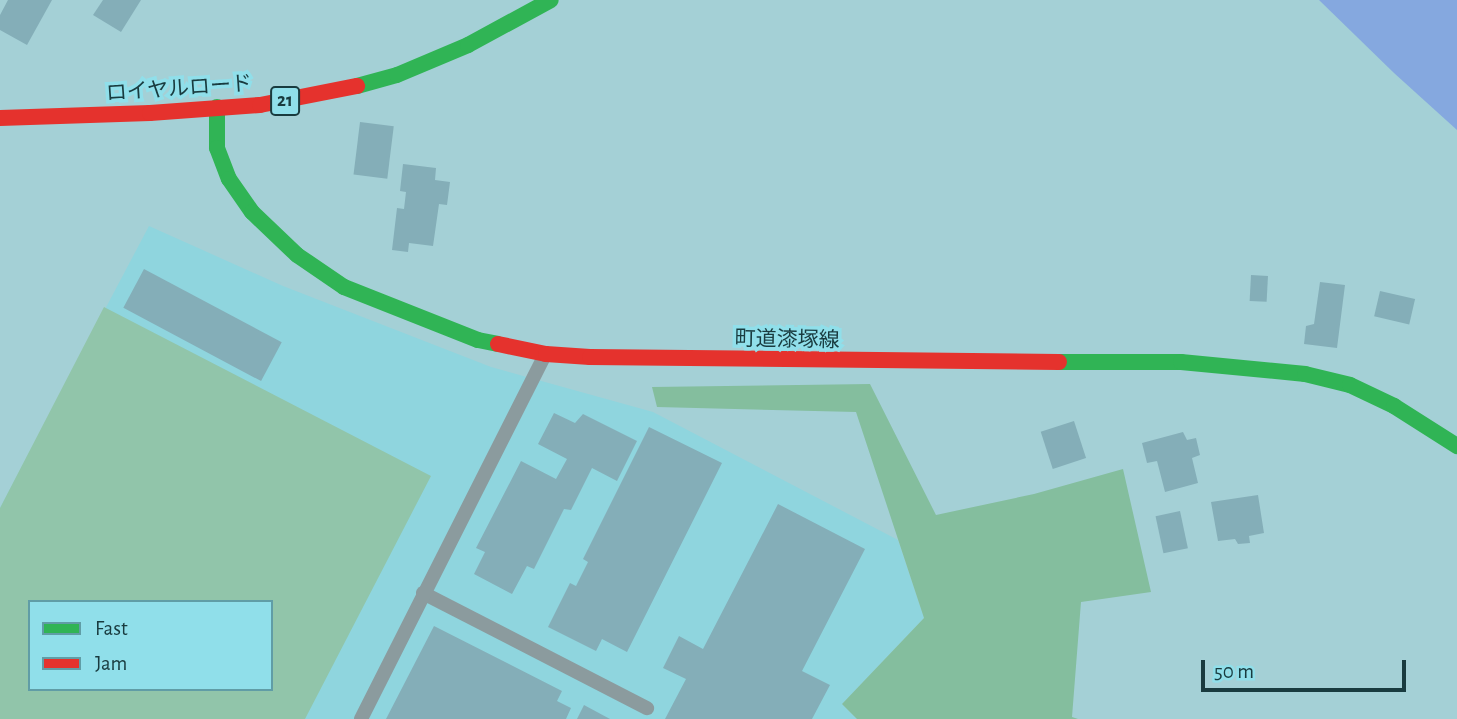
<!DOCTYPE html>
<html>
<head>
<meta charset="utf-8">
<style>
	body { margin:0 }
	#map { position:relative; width:1457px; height:719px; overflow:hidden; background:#a4d0d6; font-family:"Alegreya Sans","Noto Sans JP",sans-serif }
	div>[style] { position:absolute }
	.built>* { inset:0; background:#8fd5de }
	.green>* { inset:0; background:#91c5aa }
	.forest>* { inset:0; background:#84be9e }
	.water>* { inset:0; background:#85a8df }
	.building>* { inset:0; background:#84aeb8; transform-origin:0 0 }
	.lane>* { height:14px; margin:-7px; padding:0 7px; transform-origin:7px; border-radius:7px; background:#8b9b9e }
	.fast>* { height:16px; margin:-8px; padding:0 8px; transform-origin:8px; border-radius:8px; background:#30b455 }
	.jam>* { height:16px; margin:-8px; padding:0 8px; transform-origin:8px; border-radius:8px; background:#e5322d }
	span { translate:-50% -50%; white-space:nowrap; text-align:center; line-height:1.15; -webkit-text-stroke:7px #90dfea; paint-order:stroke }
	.shield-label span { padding:2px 5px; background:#90dfea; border:2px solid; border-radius:5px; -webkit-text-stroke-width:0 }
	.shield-label { font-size:19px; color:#193b3f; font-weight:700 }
	.street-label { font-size:21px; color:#193b3f }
	.legend { position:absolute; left:28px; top:600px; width:245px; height:91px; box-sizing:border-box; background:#90dfea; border:2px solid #609da6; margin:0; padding:9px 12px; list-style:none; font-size:21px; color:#193b3f }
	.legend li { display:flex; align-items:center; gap:14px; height:35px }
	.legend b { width:35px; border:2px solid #609da6 }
	.scale { position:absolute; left:1201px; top:660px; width:205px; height:32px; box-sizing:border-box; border:4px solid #193b3f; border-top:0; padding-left:9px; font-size:21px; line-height:24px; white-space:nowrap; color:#193b3f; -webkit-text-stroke:5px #90dfea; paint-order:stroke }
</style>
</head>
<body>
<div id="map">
	<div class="built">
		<div style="clip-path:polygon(evenodd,149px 226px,283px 286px,491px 367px,653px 412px,898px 540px,924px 618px,842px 704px,857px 719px,0 719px,0 508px,149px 226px,30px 602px,271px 602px,271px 689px,30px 689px,30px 602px)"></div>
	</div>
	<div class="green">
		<div style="clip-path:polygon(evenodd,104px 307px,431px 476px,305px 719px,0 719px,0 508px,104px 307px,30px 602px,271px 602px,271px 689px,30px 689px,30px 602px)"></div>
	</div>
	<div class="forest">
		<div style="clip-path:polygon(870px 384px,936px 515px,1034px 494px,1123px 469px,1151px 592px,1081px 602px,1072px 717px,1078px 719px,857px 719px,842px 704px,924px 618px,856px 412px,657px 407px,652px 387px)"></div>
	</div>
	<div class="water">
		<div style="clip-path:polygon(1319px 0,1457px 0,1457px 130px,1394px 73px)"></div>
	</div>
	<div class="building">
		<div style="clip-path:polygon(8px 0,52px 0,27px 45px,0 30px,0 15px)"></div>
		<div style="clip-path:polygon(103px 0,141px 0,121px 32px,93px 15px)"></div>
		<div style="left:360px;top:122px;width:34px;height:53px;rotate:7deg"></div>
		<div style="clip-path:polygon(403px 164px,436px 168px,435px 180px,450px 182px,447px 205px,439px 204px,433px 246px,409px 243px,408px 252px,392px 250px,397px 208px,404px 209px,406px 192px,400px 191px)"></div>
		<div style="left:144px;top:269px;width:156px;height:44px;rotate:28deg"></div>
		<div style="left:1251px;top:275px;width:17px;height:26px;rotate:3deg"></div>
		<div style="clip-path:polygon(1320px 282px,1345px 285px,1337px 348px,1304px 344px,1306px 326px,1314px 324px)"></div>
		<div style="left:1380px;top:291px;width:36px;height:26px;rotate:13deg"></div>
		<div style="clip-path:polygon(554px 413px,575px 423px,583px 414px,637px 441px,617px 481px,592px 468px,571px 510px,564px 509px,534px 569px,527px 566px,512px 594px,474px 574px,485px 552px,476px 548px,521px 461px,556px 479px,567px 459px,538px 444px)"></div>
		<div style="left:1074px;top:421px;width:39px;height:35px;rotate:72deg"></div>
		<div style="clip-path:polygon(649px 427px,722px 463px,627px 652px,602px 639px,596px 651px,548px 627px,570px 583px,576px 586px,588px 562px,583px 559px)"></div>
		<div style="clip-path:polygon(1183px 432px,1187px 440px,1196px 438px,1200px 455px,1192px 458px,1198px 483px,1165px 492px,1157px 461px,1147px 463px,1142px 443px)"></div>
		<div style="clip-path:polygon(1258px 495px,1264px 533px,1249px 536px,1250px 543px,1238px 544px,1235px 539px,1218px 541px,1211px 502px)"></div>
		<div style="clip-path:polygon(778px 504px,865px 549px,802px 671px,830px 685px,812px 719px,665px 719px,686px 679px,663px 668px,679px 636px,703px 649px)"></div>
		<div style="left:1180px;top:511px;width:38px;height:25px;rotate:78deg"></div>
		<div style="clip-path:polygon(434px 626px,562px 691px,557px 701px,571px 708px,566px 719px,386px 719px)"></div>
		<div style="clip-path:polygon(584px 705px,610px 719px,577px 719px)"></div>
	</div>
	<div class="lane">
		<div style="left:423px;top:593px;width:252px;rotate:27.2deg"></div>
		<div style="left:361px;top:719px;width:408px;rotate:-63.2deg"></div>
	</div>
	<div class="fast">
		<div style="left:357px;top:86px;width:41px;rotate:-15.4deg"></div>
		<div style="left:397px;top:75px;width:77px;rotate:-22.9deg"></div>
		<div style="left:468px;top:45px;width:94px;rotate:-28.5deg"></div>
		<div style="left:217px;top:107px;width:41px;rotate:90deg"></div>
		<div style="left:217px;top:148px;width:33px;rotate:69deg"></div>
		<div style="left:229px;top:179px;width:40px;rotate:55.1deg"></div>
		<div style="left:252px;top:212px;width:62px;rotate:43.7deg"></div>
		<div style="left:297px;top:255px;width:57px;rotate:34.2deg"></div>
		<div style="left:344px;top:287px;width:144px;rotate:21.6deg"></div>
		<div style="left:478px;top:340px;width:20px;rotate:11deg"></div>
		<div style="left:1059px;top:362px;width:122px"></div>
		<div style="left:1181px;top:362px;width:125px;rotate:5.5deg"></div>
		<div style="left:1305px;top:374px;width:46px;rotate:13.7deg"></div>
		<div style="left:1350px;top:385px;width:49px;rotate:25.5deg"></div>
		<div style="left:1394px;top:406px;width:75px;rotate:32.4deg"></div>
	</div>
	<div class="jam">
		<div style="left:0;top:118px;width:150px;rotate:-1.9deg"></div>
		<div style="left:150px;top:113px;width:110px;rotate:-4.2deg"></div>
		<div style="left:260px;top:105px;width:99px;rotate:-11.1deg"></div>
		<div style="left:498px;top:344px;width:49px;rotate:11.8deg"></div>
		<div style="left:546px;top:354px;width:44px;rotate:3.9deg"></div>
		<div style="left:590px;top:357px;width:469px;rotate:0.6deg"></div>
	</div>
	<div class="shield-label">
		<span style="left:285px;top:101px">21</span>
	</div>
	<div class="street-label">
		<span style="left:179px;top:89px;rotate:-4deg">ロイヤルロード</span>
		<span style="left:787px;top:340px;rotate:1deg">町道漆塚線</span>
	</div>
	<ul class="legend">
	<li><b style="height:9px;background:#30b455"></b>Fast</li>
	<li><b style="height:9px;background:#e5322d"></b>Jam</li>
	</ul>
	<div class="scale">50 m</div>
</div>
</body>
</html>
